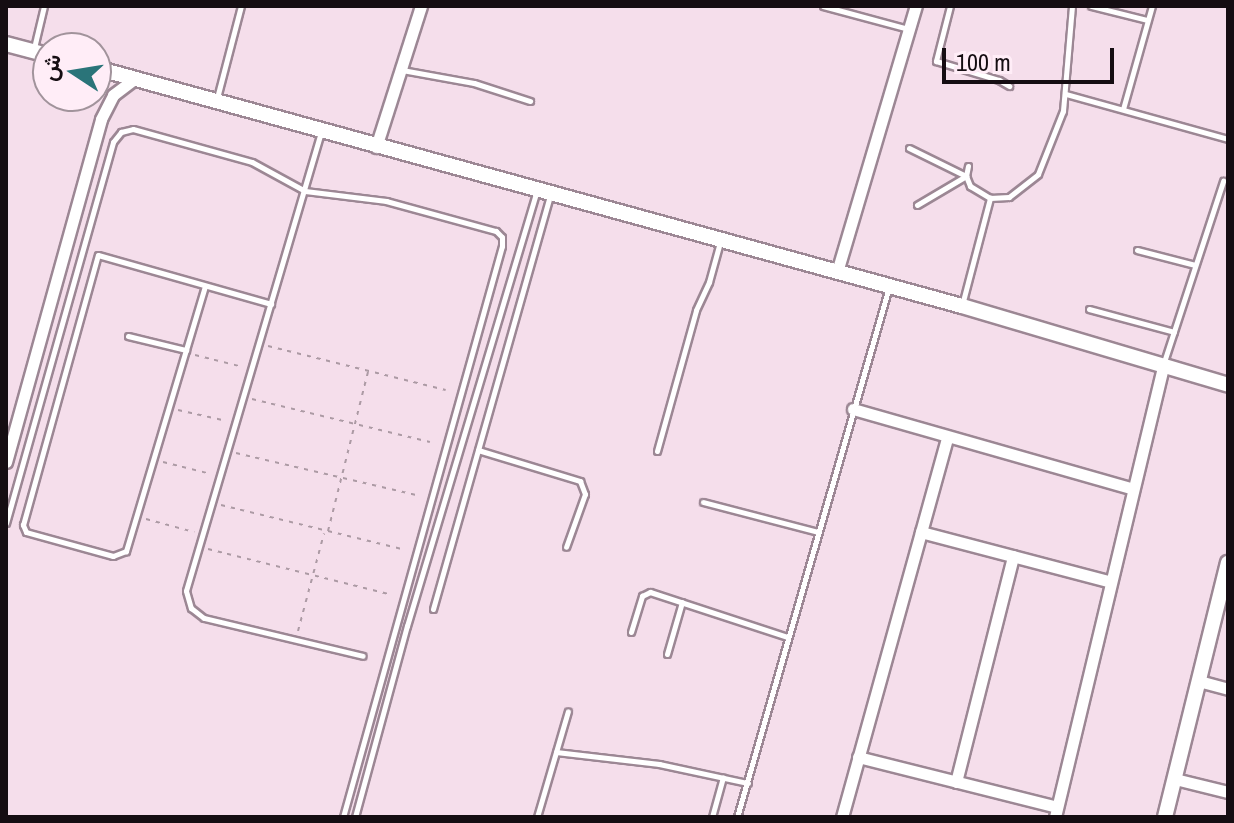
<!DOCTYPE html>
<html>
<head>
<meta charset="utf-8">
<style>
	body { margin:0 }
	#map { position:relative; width:1234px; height:823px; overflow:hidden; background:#f5deeb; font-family:"Archivo Narrow",Vazirmatn,sans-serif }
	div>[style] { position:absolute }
	.path>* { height:2px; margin-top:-1px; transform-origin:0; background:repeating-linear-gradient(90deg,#ac9aa4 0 4px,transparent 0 10px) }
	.roads { filter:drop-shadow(2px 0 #9c8794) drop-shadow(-2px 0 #9c8794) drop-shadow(0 2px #9c8794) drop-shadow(0 -2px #9c8794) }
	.service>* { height:5px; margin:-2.5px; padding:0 2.5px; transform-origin:2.5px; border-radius:2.5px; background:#fff }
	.minor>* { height:11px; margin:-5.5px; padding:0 5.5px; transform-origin:5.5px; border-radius:5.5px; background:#fff }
	.tertiary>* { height:14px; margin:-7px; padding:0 7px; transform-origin:7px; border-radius:7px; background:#fff }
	span { translate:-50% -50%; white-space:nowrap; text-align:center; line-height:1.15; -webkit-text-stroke:6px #ffedf7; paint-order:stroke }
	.frame { position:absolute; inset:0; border:8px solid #150d12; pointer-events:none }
	.north { position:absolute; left:32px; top:32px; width:80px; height:80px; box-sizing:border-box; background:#ffedf7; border:2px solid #a1939b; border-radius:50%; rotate:282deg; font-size:22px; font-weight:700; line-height:32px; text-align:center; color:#150d12 }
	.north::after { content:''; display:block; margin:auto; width:28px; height:36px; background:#2a7479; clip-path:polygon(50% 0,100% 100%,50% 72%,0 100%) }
	.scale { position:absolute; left:942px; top:48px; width:172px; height:36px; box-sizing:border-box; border:4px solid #150d12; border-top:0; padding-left:10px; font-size:24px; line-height:28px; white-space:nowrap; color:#150d12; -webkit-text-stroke:6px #ffedf7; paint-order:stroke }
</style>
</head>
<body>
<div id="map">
	<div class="path">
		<div style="left:268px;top:346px;width:183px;rotate:13.9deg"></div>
		<div style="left:195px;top:355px;width:49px;rotate:14deg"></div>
		<div style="left:252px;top:399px;width:183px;rotate:13.6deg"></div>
		<div style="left:178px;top:410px;width:50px;rotate:12.7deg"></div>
		<div style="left:236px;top:453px;width:186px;rotate:13.1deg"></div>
		<div style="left:163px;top:462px;width:49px;rotate:14deg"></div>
		<div style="left:221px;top:505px;width:185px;rotate:13.7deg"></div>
		<div style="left:146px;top:519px;width:50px;rotate:15.2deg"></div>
		<div style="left:328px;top:531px;width:164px;rotate:-75.9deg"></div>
		<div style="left:208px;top:549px;width:186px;rotate:14deg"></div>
		<div style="left:298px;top:631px;width:101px;rotate:-75.1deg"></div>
	</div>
	<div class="roads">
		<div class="service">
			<div style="left:823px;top:6px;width:88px;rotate:15.1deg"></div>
			<div style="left:950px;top:6px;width:57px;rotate:104.3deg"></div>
			<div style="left:936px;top:61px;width:66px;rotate:16.8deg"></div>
			<div style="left:999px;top:80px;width:12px;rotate:31deg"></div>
			<div style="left:1091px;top:6px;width:58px;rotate:14deg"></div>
			<div style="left:34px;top:48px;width:43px;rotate:-76.6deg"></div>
			<div style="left:402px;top:70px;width:73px;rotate:10.2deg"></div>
			<div style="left:474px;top:83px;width:59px;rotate:17.8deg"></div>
			<div style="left:1066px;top:94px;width:168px;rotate:15.5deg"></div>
			<div style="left:217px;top:98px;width:95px;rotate:-75.4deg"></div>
			<div style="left:1123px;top:109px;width:107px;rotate:-74.3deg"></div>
			<div style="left:321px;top:132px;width:478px;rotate:106.4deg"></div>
			<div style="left:186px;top:591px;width:18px;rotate:74deg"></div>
			<div style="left:191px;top:608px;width:16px;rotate:38deg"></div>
			<div style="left:204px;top:618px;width:163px;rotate:13.4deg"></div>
			<div style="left:909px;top:148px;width:64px;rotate:26.2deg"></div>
			<div style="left:968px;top:166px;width:10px;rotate:101deg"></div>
			<div style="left:966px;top:176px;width:11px;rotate:68deg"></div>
			<div style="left:970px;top:186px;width:23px;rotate:31deg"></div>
			<div style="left:990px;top:198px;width:19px;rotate:-3deg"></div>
			<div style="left:1009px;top:197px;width:37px;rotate:-38deg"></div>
			<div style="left:1038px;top:174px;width:68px;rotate:-68.4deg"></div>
			<div style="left:1063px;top:111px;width:105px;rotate:-85.1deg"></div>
			<div style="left:917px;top:205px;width:57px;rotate:-30.6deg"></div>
			<div style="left:1137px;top:250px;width:60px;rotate:14.5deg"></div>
			<div style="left:205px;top:286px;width:277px;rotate:106.6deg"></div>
			<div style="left:126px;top:551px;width:14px;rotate:159deg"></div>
			<div style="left:113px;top:556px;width:90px;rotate:-164.6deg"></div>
			<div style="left:26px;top:532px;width:8px;rotate:-113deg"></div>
			<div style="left:23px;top:525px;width:280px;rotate:-74.5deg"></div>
			<div style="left:98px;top:255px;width:180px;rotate:15.8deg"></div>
			<div style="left:962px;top:305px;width:111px;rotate:-75.3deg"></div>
			<div style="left:1089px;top:309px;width:88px;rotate:15.1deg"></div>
			<div style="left:128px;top:336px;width:60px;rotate:13.6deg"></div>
			<div style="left:1163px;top:365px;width:194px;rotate:-71.9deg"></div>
			<div style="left:478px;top:450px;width:107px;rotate:16.9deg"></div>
			<div style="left:580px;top:481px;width:14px;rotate:69deg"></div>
			<div style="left:585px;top:494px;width:56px;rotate:109.7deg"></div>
			<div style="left:657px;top:451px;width:146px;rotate:-74.5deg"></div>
			<div style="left:696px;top:310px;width:31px;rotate:-65deg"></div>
			<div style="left:709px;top:282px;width:41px;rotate:-74.6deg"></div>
			<div style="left:703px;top:502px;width:119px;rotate:14.6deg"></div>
			<div style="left:6px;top:523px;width:396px;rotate:-74.3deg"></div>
			<div style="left:113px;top:142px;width:13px;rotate:-51deg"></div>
			<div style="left:121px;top:132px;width:12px;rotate:-14deg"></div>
			<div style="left:133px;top:129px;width:123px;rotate:15.5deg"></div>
			<div style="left:252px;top:162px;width:60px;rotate:28.7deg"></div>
			<div style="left:305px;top:191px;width:82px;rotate:7deg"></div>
			<div style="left:386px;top:201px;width:114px;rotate:15.3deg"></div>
			<div style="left:496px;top:231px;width:8px;rotate:45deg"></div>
			<div style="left:502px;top:237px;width:9px;rotate:90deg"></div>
			<div style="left:502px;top:246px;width:593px;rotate:105.56deg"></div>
			<div style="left:433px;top:609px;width:429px;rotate:-74.2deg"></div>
			<div style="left:631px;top:632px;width:38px;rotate:-73deg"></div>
			<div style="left:642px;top:596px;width:9px;rotate:-27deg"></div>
			<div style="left:650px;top:592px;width:145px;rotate:18.1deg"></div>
			<div style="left:667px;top:654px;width:54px;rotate:-73.9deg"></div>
			<div style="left:556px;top:752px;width:104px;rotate:6.6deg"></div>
			<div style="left:659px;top:764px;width:91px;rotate:12.1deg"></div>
			<div style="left:355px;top:817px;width:198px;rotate:-74.8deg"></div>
			<div style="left:407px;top:626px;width:453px;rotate:-73.4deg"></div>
			<div style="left:537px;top:817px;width:110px;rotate:-73.7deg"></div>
			<div style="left:712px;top:817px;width:41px;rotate:-74.6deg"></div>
			<div style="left:737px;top:817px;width:551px;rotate:-74deg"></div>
		</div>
		<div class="minor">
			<div style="left:376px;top:147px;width:148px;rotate:-72.3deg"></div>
			<div style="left:837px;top:272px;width:277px;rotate:-73.5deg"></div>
			<div style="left:853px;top:409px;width:291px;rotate:15.9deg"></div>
			<div style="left:6px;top:462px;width:356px;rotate:-74.5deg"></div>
			<div style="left:101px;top:119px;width:27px;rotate:-63deg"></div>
			<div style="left:113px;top:95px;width:26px;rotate:-37deg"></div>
			<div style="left:921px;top:532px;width:196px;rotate:14.7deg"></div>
			<div style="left:1199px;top:681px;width:30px;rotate:15deg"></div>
			<div style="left:858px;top:757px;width:205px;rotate:14.1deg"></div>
			<div style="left:1175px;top:779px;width:55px;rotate:13.8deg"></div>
			<div style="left:956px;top:782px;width:233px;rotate:-75.8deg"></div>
			<div style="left:842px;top:817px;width:393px;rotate:-74.5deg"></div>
			<div style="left:1055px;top:817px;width:464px;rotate:-76.5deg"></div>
		</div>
		<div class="tertiary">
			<div style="left:6px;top:44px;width:43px;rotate:14.7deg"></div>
			<div style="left:96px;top:68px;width:898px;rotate:15.37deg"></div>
			<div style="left:962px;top:306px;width:277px;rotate:16.5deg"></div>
			<div style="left:1165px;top:817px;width:262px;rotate:-76.1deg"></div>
		</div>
	</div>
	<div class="frame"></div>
	<div class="north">ش</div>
	<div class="scale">100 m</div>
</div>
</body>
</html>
